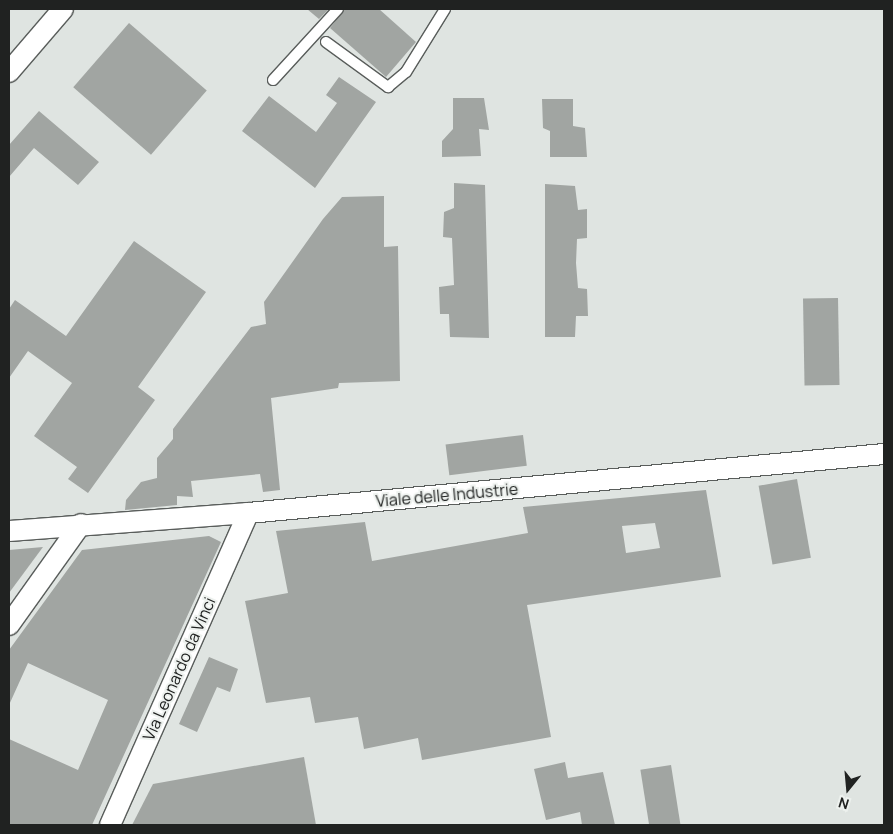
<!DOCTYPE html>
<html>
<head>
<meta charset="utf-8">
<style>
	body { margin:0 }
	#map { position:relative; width:893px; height:834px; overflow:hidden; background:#dfe4e1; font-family:Manrope,sans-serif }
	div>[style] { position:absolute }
	.building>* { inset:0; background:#a1a5a2; transform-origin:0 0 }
	.roads { filter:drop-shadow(1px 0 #595d5b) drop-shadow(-1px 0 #595d5b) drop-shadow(0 1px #595d5b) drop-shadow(0 -1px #595d5b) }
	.lane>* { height:10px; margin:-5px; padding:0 5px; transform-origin:5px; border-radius:5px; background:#fff }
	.street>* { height:20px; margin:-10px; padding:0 10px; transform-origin:10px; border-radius:10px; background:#fff }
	span { translate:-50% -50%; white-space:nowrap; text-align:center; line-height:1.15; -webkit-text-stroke:4px #edf1ee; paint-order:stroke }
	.street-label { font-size:16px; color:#202221 }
	.frame { position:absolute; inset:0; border:10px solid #202221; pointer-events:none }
	.north { position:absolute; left:823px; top:764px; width:50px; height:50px; -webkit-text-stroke:4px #edf1ee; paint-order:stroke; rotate:197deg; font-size:14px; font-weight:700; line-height:20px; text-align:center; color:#202221 }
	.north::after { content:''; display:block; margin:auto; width:18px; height:22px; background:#202221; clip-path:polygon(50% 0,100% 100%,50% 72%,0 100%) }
</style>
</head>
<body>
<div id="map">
	<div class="building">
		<div style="clip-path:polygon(307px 9px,329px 9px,319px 19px)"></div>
		<div style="clip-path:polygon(345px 9px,379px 9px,416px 42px,386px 77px,330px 28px)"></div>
		<div style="left:129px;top:23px;width:103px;height:85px;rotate:41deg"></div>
		<div style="clip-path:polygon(339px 77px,376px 102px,315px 188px,242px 131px,269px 96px,316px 132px,337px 103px,326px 95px)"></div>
		<div style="clip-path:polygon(453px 98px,484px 98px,489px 130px,479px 129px,481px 156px,442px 157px,442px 141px,453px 129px)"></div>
		<div style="clip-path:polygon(542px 99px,573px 99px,573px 126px,585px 128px,587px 157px,550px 157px,550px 131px,543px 128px)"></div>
		<div style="clip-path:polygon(39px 111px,99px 162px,78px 185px,34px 148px,9px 177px,9px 145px)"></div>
		<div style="clip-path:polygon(454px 183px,485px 185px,489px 338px,450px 337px,449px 314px,440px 314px,439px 287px,454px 285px,452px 238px,443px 237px,444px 212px,454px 208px)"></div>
		<div style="clip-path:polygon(545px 184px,575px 186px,578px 210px,587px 209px,587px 238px,577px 239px,576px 263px,578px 288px,587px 289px,588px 316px,576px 316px,575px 337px,545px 337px)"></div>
		<div style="clip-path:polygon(384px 196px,384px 247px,398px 246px,400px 381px,339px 383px,338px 388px,271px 398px,280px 490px,263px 492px,260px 474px,191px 481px,193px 497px,177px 496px,177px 505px,125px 510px,126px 500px,141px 482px,157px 478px,157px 458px,173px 439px,173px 429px,251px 327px,266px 324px,264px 302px,323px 219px,342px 197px)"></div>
		<div style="clip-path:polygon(134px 241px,206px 292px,138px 387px,155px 400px,88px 493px,68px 479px,77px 467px,34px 436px,72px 383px,28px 351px,9px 378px,9px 309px,15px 300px,66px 336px)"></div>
		<div style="left:838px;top:298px;width:87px;height:35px;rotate:89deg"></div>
		<div style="left:523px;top:435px;width:31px;height:78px;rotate:83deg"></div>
		<div style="left:797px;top:479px;width:80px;height:39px;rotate:80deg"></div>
		<div style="clip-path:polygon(evenodd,706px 490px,721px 577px,527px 605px,551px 737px,422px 760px,418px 738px,364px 749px,358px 717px,315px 723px,310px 697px,266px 703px,245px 601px,288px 593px,276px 531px,365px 522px,372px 561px,528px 533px,523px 507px,706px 490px,655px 523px,660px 548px,626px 553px,622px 526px,655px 523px)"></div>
		<div style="clip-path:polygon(209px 536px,221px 542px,92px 825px,9px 825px,9px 739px,78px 770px,108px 700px,28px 663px,9px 705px,9px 650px,82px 550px)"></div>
		<div style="clip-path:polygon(43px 547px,9px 593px,9px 550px)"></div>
		<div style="clip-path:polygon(209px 657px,238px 669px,230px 692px,217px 687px,197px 732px,179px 724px)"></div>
		<div style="clip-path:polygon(304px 757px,316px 825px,132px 825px,153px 784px)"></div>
		<div style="clip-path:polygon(565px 762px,568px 778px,603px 772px,615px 825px,582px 825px,580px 812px,546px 820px,534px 769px)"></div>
		<div style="left:671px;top:765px;width:61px;height:31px;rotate:81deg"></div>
	</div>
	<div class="roads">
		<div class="lane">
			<div style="left:326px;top:42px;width:77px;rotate:36deg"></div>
			<div style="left:388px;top:87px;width:23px;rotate:-40deg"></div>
			<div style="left:406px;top:72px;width:74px;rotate:-58.2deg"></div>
			<div style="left:273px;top:80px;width:96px;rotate:-47.5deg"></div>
		</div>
		<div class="street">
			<div style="left:9px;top:72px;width:83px;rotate:-49.4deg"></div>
			<div style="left:9px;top:531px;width:240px;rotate:-4.3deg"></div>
			<div style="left:248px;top:513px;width:639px;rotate:-5.3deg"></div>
			<div style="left:9px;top:625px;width:124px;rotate:-54.5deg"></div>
			<div style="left:110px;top:825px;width:341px;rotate:-66.1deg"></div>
		</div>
	</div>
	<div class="street-label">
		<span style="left:447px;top:495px;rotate:-5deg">Viale delle Industrie</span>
		<span style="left:179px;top:669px;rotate:-66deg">Via Leonardo da Vinci</span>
	</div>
	<div class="frame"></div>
	<div class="north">N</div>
</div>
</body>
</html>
